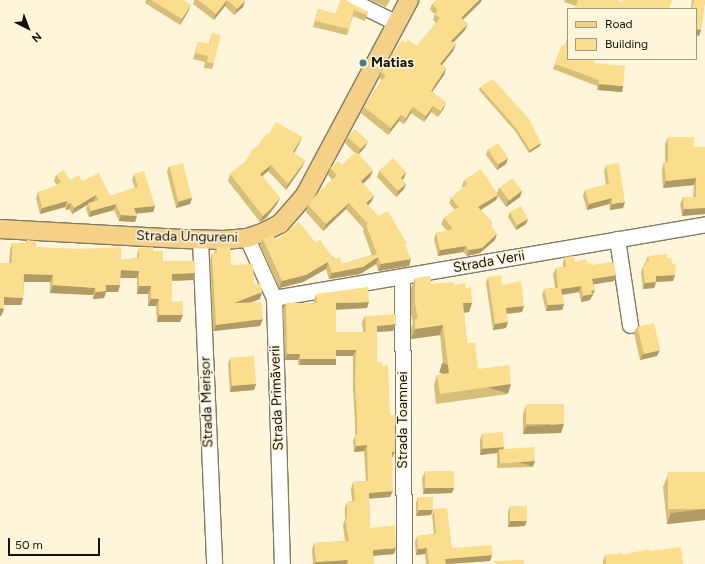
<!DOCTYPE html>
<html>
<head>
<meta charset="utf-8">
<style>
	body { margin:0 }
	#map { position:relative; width:705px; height:564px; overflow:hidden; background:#fef5db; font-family:Figtree,sans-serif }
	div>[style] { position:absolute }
	.roads { filter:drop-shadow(1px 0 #827962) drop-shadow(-1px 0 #827962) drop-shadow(0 1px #827962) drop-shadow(0 -1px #827962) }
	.minor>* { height:15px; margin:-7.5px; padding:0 7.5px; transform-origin:7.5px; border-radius:7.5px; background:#fff }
	.major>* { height:18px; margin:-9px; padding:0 9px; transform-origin:9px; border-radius:9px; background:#f5d188 }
	.wall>* { inset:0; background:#d7be79 }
	.shaded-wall>* { inset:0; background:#af9b63; transform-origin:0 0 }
	.building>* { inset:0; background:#fadd8d; transform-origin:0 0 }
	.dots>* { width:11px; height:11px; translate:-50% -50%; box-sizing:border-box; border:2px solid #fef5db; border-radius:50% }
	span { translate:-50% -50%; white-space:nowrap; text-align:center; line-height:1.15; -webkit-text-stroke:3px #fef5db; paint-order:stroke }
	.poi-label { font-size:14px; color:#131007; font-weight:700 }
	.left { translate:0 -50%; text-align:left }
	.street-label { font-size:14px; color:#131007 }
	.legend { position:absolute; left:567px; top:8px; width:130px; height:52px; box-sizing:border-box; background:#fef5db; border:1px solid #a09986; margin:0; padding:5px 7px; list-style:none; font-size:12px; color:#131007 }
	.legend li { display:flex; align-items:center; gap:8px; height:20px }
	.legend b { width:20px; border:1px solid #a09986 }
	.north { position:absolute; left:8px; top:8px; width:40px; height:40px; -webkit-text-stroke:3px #fef5db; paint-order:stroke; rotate:138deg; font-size:11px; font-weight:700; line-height:16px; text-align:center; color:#131007 }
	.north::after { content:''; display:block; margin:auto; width:14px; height:18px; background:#131007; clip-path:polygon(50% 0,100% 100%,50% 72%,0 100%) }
	.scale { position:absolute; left:8px; top:538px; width:92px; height:18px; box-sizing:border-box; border:2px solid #131007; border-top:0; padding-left:5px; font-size:12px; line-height:14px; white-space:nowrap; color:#131007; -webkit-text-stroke:3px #fef5db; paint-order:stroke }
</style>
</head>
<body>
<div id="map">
	<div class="roads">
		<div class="minor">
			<div style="left:350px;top:0;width:52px;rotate:26.1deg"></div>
			<div style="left:247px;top:238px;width:66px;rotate:65.8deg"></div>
			<div style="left:274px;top:298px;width:266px;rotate:88.3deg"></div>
			<div style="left:200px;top:239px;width:325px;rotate:87.5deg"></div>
			<div style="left:617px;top:239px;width:87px;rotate:81.4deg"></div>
			<div style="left:402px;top:277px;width:287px;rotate:89.6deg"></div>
			<div style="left:274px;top:298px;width:437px;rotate:-9.7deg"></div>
		</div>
		<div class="major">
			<div style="left:0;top:229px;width:183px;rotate:3.1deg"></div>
			<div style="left:183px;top:239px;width:41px;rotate:1.4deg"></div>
			<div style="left:224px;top:240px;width:23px;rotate:-5deg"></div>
			<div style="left:247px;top:238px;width:18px;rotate:-19deg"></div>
			<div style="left:264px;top:232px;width:18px;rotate:-27deg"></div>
			<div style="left:280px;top:224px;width:38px;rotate:-49deg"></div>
			<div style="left:305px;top:195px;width:221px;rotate:-61.9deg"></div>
		</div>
	</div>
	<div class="wall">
		<div style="clip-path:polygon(146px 0,177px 0,189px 10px,180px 25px,145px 3px)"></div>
		<div style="clip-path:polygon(194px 0,244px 0,243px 7px,234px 15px,225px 6px,214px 20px,193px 4px)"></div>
		<div style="clip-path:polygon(370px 0,390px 0,386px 7px)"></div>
		<div style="clip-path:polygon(565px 0,616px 0,622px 3px,669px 9px,575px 9px,576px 6px,564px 2px)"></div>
		<div style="clip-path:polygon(692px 0,705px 0,701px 30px,699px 36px,696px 35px,696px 9px,691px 9px)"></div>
		<div style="clip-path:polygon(348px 2px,368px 12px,365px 21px,353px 16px,347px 35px,313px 27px,318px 9px,335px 14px)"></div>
		<div style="clip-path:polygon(481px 2px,463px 20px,465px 30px,453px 43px,456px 44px,453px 51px,442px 65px,446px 68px,444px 75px,432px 92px,444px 108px,438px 117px,431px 112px,424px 122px,411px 113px,404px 124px,399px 121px,388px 135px,361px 113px,364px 107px,382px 80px,379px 78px,381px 72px,406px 43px,417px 46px,436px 23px,433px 20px,435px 14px,430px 10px,432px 4px)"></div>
		<div style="clip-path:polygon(212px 33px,214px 63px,212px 69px,204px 68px,205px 62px,193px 59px,198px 42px,209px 44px)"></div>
		<div style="clip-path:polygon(568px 35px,568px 59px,594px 63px,621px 92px,597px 90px,597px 86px,553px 69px,562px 45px,565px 46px)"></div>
		<div style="clip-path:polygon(480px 87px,540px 146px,529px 153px,515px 131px,479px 90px)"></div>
		<div style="clip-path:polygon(268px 135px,302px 137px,299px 144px,294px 153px,305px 161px,302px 167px,286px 190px,268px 171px,262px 176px,280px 198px,277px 204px,266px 218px,260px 222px,228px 181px,230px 174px,245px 162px,256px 148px)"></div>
		<div style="clip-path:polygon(347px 137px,365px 147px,358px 155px,373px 170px,370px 177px,363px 184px,374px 196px,371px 202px,368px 205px,406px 247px,409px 266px,378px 271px,376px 264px,360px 274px,329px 279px,326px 269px,303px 282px,279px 288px,260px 246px,263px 239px,316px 243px,342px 264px,372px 255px,363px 231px,364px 229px,346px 209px,323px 231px,306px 212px,308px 205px,332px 180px,328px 175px,330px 168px,342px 165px,355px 153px,345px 143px)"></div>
		<div style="clip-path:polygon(668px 137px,694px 147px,705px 147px,705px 214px,682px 216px,680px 204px,683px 197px,693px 197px,694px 185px,663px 188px,662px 169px,664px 162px,665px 162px,665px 144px)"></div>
		<div style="clip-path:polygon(488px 149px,506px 164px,497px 170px,486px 155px)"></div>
		<div style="clip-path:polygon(606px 165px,623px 208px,610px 210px,609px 204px,587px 210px,583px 196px,585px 190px,606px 185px,604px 171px)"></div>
		<div style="clip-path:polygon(169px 166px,192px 198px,190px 204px,176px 208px,167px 172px)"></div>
		<div style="clip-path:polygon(379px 171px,406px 172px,404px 178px,402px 180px,406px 184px,404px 189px,396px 197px,377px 177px)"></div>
		<div style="clip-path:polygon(134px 174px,155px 206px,153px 212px,137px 213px,135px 222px,119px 221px,114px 210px,89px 217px,86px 209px,88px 204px,72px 214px,69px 209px,66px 210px,65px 207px,40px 214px,36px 198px,38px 192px,51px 188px,57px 185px,54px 181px,56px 175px,70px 180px,82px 181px,110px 196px,135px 188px,132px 180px)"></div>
		<div style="clip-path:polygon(464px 180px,497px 193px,499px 188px,522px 191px,520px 197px,506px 207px,498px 196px,496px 200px,480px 210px,492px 222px,491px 225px,495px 240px,480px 253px,467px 256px,463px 252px,438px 256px,434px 239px,436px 233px,447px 231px,441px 224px,444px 218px,455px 210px,449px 203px,451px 198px,463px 188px,462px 186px)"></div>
		<div style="clip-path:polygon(510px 212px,528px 219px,526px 224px,516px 230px,508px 217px)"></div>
		<div style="clip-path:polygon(27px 240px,36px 247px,121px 260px,137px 258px,137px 255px,139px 248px,153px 251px,163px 261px,195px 273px,193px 280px,172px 281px,172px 302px,183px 315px,180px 322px,157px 322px,156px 306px,148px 306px,148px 294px,137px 294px,137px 278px,120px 278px,120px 285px,118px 292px,106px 292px,104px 298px,93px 299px,93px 295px,50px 293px,50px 282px,24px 282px,23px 298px,21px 305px,4px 305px,4px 309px,1px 316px,0 316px,0 263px,9px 263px,10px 250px,12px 243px,26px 243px)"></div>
		<div style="clip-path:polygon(217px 247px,231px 265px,254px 284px,260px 299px,249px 303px,260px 326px,213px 331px,210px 260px,212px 253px,214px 253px)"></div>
		<div style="clip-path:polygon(648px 256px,667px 258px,672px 264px,675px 275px,673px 281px,656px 282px,654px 288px,643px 289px,641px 272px,643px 266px,644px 265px)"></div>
		<div style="clip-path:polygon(565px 257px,575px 262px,588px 264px,591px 265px,614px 281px,594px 284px,593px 296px,592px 296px,590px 300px,581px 302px,579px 292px,562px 295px,564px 304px,562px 310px,546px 311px,542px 295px,544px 289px,555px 288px,553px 274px,556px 268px,563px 267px,563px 262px)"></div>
		<div style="clip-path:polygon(488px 277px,502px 285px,524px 306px,522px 312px,507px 314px,506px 328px,493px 330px,486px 283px)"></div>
		<div style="clip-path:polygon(415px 278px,431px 284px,454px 285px,466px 288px,472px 303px,469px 312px,464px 313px,467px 343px,478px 369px,508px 394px,436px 404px,434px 385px,437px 375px,444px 374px,440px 335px,411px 339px,411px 328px,413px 323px,411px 314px,411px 288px)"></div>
		<div style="clip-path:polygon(316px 294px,367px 308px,336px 309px,336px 332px,363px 332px,362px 322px,365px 316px,393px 331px,377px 332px,377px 362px,382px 366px,390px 415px,395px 452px,392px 458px,390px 497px,369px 498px,370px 528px,394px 554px,373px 556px,374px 564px,313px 564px,312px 549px,314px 543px,345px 541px,343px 525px,345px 519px,345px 508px,347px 502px,352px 501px,351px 489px,353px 482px,366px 481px,364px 451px,354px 452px,353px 441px,355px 436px,355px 425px,353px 388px,353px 356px,336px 356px,336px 359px,334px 365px,298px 365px,298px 360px,285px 360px,283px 309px,286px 303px,314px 303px,314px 300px)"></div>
		<div style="clip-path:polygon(637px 327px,657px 356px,640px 360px,634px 333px)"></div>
		<div style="clip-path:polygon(230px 358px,256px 384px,254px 390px,230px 392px,228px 364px)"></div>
		<div style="clip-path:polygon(526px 405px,561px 433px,523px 434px,523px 414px)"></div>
		<div style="clip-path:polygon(482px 434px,504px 449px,533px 467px,497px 468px,497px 453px,480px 455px,480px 440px)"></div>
		<div style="clip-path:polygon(425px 472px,452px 493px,423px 494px,422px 478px)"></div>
		<div style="clip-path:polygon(705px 472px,705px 520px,667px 524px,663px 487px,668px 475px)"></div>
		<div style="clip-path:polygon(418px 497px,433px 509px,431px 515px,416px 516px,416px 503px)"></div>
		<div style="clip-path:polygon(510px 506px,525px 526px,508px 527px,508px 512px)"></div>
		<div style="clip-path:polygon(434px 509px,452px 548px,492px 555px,490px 561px,451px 564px,426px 564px,425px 554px,416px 555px,415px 542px,417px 536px,434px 534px,432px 515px)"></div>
		<div style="clip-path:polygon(649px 551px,683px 564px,603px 564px,603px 561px,605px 555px,622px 555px)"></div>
	</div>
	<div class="shaded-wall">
		<div style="clip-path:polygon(227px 0,225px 6px,214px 20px,216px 14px)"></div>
		<div style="clip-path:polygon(479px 0,482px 0,481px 2px,458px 24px,461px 18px)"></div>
		<div style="clip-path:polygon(245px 1px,243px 7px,234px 15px,237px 9px)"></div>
		<div style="clip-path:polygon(191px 5px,189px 10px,180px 25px,182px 19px)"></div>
		<div style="clip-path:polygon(468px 24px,465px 30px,449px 47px,451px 41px)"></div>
		<div style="clip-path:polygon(696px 29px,701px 30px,699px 36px,696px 35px)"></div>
		<div style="clip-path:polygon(456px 44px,453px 51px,438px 70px,440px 64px)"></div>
		<div style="clip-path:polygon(446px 68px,444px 75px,428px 98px,431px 91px)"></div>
		<div style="left:599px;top:84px;width:24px;height:6px;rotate:5deg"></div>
		<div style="clip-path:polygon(446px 102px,444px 108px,438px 117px,441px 111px)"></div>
		<div style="clip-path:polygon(433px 106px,431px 112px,424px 122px,426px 116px)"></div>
		<div style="clip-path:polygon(413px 107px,411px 113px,404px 124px,406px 118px)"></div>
		<div style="clip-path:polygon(401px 115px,399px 121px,388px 135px,391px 128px)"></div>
		<div style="clip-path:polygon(302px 137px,299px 144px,291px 159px,293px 152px)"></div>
		<div style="clip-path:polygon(368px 141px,365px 147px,358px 155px,360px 149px)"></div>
		<div style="clip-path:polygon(541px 143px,540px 146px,529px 153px,530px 150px)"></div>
		<div style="clip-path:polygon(508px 158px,506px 164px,497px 170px,499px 164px)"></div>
		<div style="clip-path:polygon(305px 161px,302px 167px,286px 190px,288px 184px)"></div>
		<div style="clip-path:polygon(271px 165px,268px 171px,258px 180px,260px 174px)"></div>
		<div style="clip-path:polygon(373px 170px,370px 177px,358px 188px,361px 181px)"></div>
		<div style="clip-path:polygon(406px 172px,404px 178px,398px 184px,401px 178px)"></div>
		<div style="clip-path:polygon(696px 178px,694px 185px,663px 188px,666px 181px)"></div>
		<div style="clip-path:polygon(406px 184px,404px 189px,396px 197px,398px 191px)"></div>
		<div style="clip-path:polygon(522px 191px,520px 197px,506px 207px,508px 201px)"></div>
		<div style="clip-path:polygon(96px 195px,94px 201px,72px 214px,74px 208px)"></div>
		<div style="clip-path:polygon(498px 195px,496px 200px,476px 213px,478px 207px)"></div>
		<div style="clip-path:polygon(374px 196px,371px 202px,364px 210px,366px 203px)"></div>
		<div style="clip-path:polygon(192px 198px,190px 204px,176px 208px,179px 202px)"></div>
		<div style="clip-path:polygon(280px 198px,277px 204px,266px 218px,260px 222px,263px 216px)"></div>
		<div style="clip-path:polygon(612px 198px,609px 204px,587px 210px,589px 204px)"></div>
		<div style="clip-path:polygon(67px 201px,65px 207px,40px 214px,42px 208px)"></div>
		<div style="clip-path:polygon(625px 202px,623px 208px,610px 210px,612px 204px)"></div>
		<div style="clip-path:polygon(71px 203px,69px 209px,66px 210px,69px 204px)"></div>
		<div style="clip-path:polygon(349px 203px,346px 209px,323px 231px,326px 224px)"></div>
		<div style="clip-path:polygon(116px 204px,114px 210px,89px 217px,91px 211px)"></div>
		<div style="clip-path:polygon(155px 206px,153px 212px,132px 214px,134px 208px)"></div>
		<div style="clip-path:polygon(705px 208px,705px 214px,682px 216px,684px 209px)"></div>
		<div style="clip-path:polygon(121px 215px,137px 216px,135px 222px,119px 221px)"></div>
		<div style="clip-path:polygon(528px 219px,526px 224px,516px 230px,518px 225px)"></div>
		<div style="clip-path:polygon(497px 234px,495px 240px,480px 253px,467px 256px,469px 250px)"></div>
		<div style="clip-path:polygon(466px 246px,463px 252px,438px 256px,440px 250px)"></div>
		<div style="clip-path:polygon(378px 257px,376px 264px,360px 274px,329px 279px,332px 273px)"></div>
		<div style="clip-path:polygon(411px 259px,409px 266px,378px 271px,381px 264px)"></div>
		<div style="clip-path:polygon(328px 262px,326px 269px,303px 282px,279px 288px,282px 281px)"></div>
		<div style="clip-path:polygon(121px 270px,139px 271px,137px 278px,118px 278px)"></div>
		<div style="clip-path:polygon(195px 273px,193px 280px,169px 281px,172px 274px)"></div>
		<div style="clip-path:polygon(24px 274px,53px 275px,50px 282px,21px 282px)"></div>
		<div style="clip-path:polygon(616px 275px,614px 281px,590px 285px,592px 279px)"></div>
		<div style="clip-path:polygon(675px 275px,673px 281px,654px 282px,656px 276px)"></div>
		<div style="clip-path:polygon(656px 282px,654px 288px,643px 289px,645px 283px)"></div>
		<div style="clip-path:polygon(53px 285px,95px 288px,93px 295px,50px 293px)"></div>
		<div style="clip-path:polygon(106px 285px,120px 285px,118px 292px,106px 292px,104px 298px,93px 299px,96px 292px)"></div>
		<div style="clip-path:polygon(139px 286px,151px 286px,148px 294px,137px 294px)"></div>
		<div style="clip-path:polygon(581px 286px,579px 292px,559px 295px,561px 289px)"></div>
		<div style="clip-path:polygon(595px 290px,590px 300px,581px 302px,583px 296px,591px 291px)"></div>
		<div style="clip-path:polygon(262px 292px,260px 299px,231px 310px,234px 303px)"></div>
		<div style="clip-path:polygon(4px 297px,23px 298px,21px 305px,2px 305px)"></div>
		<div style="clip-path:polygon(151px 299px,159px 299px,156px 306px,148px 306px)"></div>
		<div style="clip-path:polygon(369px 302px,367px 308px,334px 310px,336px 303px)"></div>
		<div style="clip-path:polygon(463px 303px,472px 303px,469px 312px,459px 313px)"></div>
		<div style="clip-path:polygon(564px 304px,562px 310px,546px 311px,548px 305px)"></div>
		<div style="clip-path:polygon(524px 306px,522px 312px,504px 314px,506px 308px)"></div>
		<div style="clip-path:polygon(0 308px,4px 309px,1px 316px,0 316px)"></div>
		<div style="clip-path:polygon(159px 315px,183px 315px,180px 322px,157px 322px)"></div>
		<div style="clip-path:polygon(263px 319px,260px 326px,213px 331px,216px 325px)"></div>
		<div style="clip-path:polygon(508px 322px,506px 328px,493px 330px,495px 324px)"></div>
		<div style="clip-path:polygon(396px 324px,393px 331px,375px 332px,377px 326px)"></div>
		<div style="clip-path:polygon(443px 325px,440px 335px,411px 339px,415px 329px)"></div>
		<div style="clip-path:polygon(336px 350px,356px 350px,353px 356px,334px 356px)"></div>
		<div style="clip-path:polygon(660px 350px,657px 356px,640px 360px,643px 354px)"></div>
		<div style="clip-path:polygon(287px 354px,300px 354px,298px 360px,285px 360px)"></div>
		<div style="left:300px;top:359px;width:36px;height:6px"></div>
		<div style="clip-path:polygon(256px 384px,254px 390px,230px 392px,232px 386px)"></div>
		<div style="left:511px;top:384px;width:10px;height:72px;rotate:107deg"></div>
		<div style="clip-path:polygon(564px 424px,561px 433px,523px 434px,526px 426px)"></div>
		<div style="clip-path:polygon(367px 445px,364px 451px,354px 452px,356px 446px)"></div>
		<div style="clip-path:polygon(504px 447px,502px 453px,499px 449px,497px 453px,480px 455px,482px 449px)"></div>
		<div style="clip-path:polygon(392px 452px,395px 452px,392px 458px,389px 458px)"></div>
		<div style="left:535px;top:461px;width:6px;height:36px;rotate:108deg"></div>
		<div style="clip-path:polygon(425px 488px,454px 488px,452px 493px,423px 494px)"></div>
		<div style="clip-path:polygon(393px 491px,390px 497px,366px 499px,369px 493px)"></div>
		<div style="clip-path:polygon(433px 509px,431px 515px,416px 516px,419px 510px)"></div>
		<div style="clip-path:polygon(705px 509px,705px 520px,667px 524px,671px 513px)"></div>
		<div style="clip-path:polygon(527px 520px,525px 526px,508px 527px,510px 521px)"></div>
		<div style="clip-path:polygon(396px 548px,394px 554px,370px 556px,373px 550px)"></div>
		<div style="clip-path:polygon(427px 548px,425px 554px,416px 555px,418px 549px)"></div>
		<div style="clip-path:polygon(492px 555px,490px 561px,443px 564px,445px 559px)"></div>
		<div style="clip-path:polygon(348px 560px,346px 564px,315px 564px,316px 562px)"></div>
	</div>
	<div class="building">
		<div style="clip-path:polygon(151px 0,177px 0,178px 1px,179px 0,184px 0,191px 5px,182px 19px)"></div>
		<div style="clip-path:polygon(198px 0,227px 0,216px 14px)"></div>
		<div style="clip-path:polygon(227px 0,244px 0,245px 1px,237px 9px)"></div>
		<div style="clip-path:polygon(341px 0,347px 0,348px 2px,368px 12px,367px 15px,354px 10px,349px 29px,315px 21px,318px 9px,335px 14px)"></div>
		<div style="clip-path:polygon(436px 0,479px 0,461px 18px,468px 24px,451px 41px,456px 44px,440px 64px,446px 68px,431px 91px,446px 102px,441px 111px,433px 106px,426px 116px,413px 107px,406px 118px,401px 115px,391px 128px,364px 107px,386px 75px,381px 72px,402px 40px,406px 43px,408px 40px,417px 46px,440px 18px,435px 14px,438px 10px,432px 4px)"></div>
		<div style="clip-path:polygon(577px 0,616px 0,622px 3px,623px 0,672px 0,669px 9px,575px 9px,578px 0)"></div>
		<div style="clip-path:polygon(694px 0,705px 0,701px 30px,696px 29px,696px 9px,692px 9px)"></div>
		<div style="clip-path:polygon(212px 33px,221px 35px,214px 63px,207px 62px,208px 56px,195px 53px,198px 42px,210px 44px)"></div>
		<div style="clip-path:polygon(568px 37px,568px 59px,595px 59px,594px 63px,625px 66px,623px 86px,599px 84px,599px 80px,555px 64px,562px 45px,566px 46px)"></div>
		<div style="clip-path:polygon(493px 79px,529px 119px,541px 143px,530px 150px,516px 128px,480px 87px)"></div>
		<div style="clip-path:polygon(276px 122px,302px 137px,293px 152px,305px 161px,288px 184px,271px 165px,260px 174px,280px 198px,269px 211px,263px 216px,230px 174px,245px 162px,254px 147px,256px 148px,267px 133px,268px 135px)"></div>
		<div style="left:355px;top:129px;width:18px;height:11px;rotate:43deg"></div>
		<div style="clip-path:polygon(668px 137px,694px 137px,694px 147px,705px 147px,705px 208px,684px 209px,683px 197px,696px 197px,696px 178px,666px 181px,664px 162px,668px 163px)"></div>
		<div style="left:498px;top:143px;width:18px;height:12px;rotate:56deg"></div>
		<div style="clip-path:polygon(356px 152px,373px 170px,361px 181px,374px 196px,366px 203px,378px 216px,388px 211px,407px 244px,405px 245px,411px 259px,381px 264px,378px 257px,363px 267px,332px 273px,328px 262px,306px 275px,282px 281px,263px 239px,273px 235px,276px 240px,299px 222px,316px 243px,320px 240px,334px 259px,340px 257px,342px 264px,377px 254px,366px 225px,368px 224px,349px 203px,326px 224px,308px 205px,316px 195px,337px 175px,330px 168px,338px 161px,342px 165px)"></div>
		<div style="clip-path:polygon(393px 158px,406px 172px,401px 178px,406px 184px,398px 191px,379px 171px)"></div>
		<div style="left:183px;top:163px;width:36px;height:14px;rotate:76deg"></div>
		<div style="clip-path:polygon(619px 163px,625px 202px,612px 204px,612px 198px,589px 204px,585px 190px,609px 184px,606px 165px)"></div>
		<div style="clip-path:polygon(481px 169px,498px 195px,478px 207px,492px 222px,490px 224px,497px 234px,482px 248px,469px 250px,466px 246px,440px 250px,436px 233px,453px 229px,444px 218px,459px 207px,451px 198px,467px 184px,464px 180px)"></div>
		<div style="clip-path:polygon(64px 170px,70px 180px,79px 175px,82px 181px,99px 173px,110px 196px,138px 187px,134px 174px,144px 171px,155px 206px,134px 208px,137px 216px,121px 215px,116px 204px,91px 211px,88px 203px,99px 200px,96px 195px,74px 208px,71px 203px,69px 204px,67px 201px,42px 208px,38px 192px,51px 188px,61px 182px,56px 175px)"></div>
		<div style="left:512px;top:178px;width:16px;height:16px;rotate:52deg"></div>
		<div style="left:521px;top:206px;width:15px;height:13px;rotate:62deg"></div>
		<div style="clip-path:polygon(27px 240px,36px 241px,36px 247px,79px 249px,121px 247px,121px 260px,139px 258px,139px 248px,153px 247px,153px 251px,163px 251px,163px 261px,195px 261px,195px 273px,172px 274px,172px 302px,183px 301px,183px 315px,159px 315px,159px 299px,151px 299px,151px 286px,139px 286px,139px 271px,121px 270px,120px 285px,106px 285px,106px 291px,96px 292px,95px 288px,53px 285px,53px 275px,24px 274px,23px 298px,4px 297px,4px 309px,0 308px,0 263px,12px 263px,12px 243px,27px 243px)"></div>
		<div style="clip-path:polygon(230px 246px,231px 265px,253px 264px,254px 284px,261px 283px,262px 292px,234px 303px,261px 302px,263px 319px,216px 325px,212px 253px,217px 253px,217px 247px)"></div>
		<div style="clip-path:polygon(667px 254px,667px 258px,671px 258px,672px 264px,676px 263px,675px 275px,656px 276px,656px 282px,645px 283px,643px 266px,646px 265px,646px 261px,649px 261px,648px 256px)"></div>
		<div style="clip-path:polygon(574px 256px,575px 262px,586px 259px,588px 264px,591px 263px,591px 265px,614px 262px,616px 275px,592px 279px,595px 290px,591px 291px,593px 294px,583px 296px,581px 286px,561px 289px,564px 304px,548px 305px,544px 289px,558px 288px,556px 268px,566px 267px,565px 257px)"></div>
		<div style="clip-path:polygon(501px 275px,502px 285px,521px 281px,524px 306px,506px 308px,508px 322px,495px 324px,488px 277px)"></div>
		<div style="clip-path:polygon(430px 276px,431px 284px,454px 282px,454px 285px,465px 283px,466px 288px,471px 287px,472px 303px,463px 303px,467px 343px,475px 343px,478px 369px,509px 365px,511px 384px,440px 394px,437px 375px,449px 373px,443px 325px,415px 329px,415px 319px,418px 318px,415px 304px,415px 278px)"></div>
		<div style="clip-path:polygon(368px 287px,369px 302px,336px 303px,336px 332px,366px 332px,365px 316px,396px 314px,396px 324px,377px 326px,377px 362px,382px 362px,382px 366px,388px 365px,390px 415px,395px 415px,395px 452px,392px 452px,393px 491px,369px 493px,370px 528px,395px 525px,396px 548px,373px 550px,374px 564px,348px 564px,348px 560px,316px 562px,314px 543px,349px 541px,345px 519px,347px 519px,347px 502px,355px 501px,353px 482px,368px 481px,367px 445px,356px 446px,355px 435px,357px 435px,357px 418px,355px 382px,356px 350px,336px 350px,336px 359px,300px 359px,300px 354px,287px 354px,286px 303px,317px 303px,316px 294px)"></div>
		<div style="left:654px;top:323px;width:28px;height:17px;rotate:77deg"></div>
		<div style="left:254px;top:356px;width:28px;height:24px;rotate:86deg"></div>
		<div style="left:564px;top:404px;width:20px;height:38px;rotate:90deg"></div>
		<div style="left:503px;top:432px;width:15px;height:21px;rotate:86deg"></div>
		<div style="left:534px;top:447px;width:14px;height:35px;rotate:86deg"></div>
		<div style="left:454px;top:471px;width:17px;height:29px;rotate:90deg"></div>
		<div style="left:705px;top:472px;width:37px;height:37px;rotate:90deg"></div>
		<div style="left:418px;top:497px;width:15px;height:13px"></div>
		<div style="left:510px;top:506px;width:17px;height:15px"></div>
		<div style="clip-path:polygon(447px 508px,452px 548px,492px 545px,492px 555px,445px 559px,446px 564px,429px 564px,427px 548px,418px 549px,417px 536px,436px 534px,434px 509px)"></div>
		<div style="clip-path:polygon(681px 547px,683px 564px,606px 564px,605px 555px,622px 553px,622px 555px,649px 549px,649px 551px)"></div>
		<div style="clip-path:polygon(524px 560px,524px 564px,495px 564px,494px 561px)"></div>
	</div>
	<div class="dots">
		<div style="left:363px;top:63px;background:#3a8286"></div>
	</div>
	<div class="poi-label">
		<span class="left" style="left:371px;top:63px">Matias</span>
	</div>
	<div class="street-label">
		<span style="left:187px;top:237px;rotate:1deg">Strada Ungureni</span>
		<span style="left:489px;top:262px;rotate:-10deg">Strada Verii</span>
		<span style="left:277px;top:398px;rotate:-92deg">Strada Primăverii</span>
		<span style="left:207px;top:402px;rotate:-92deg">Strada Merișor</span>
		<span style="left:403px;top:420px;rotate:-90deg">Strada Toamnei</span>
	</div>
	<ul class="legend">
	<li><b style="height:5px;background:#f5d188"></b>Road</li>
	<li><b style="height:11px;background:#fadd8d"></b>Building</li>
	</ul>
	<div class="north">N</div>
	<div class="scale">50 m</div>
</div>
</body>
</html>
